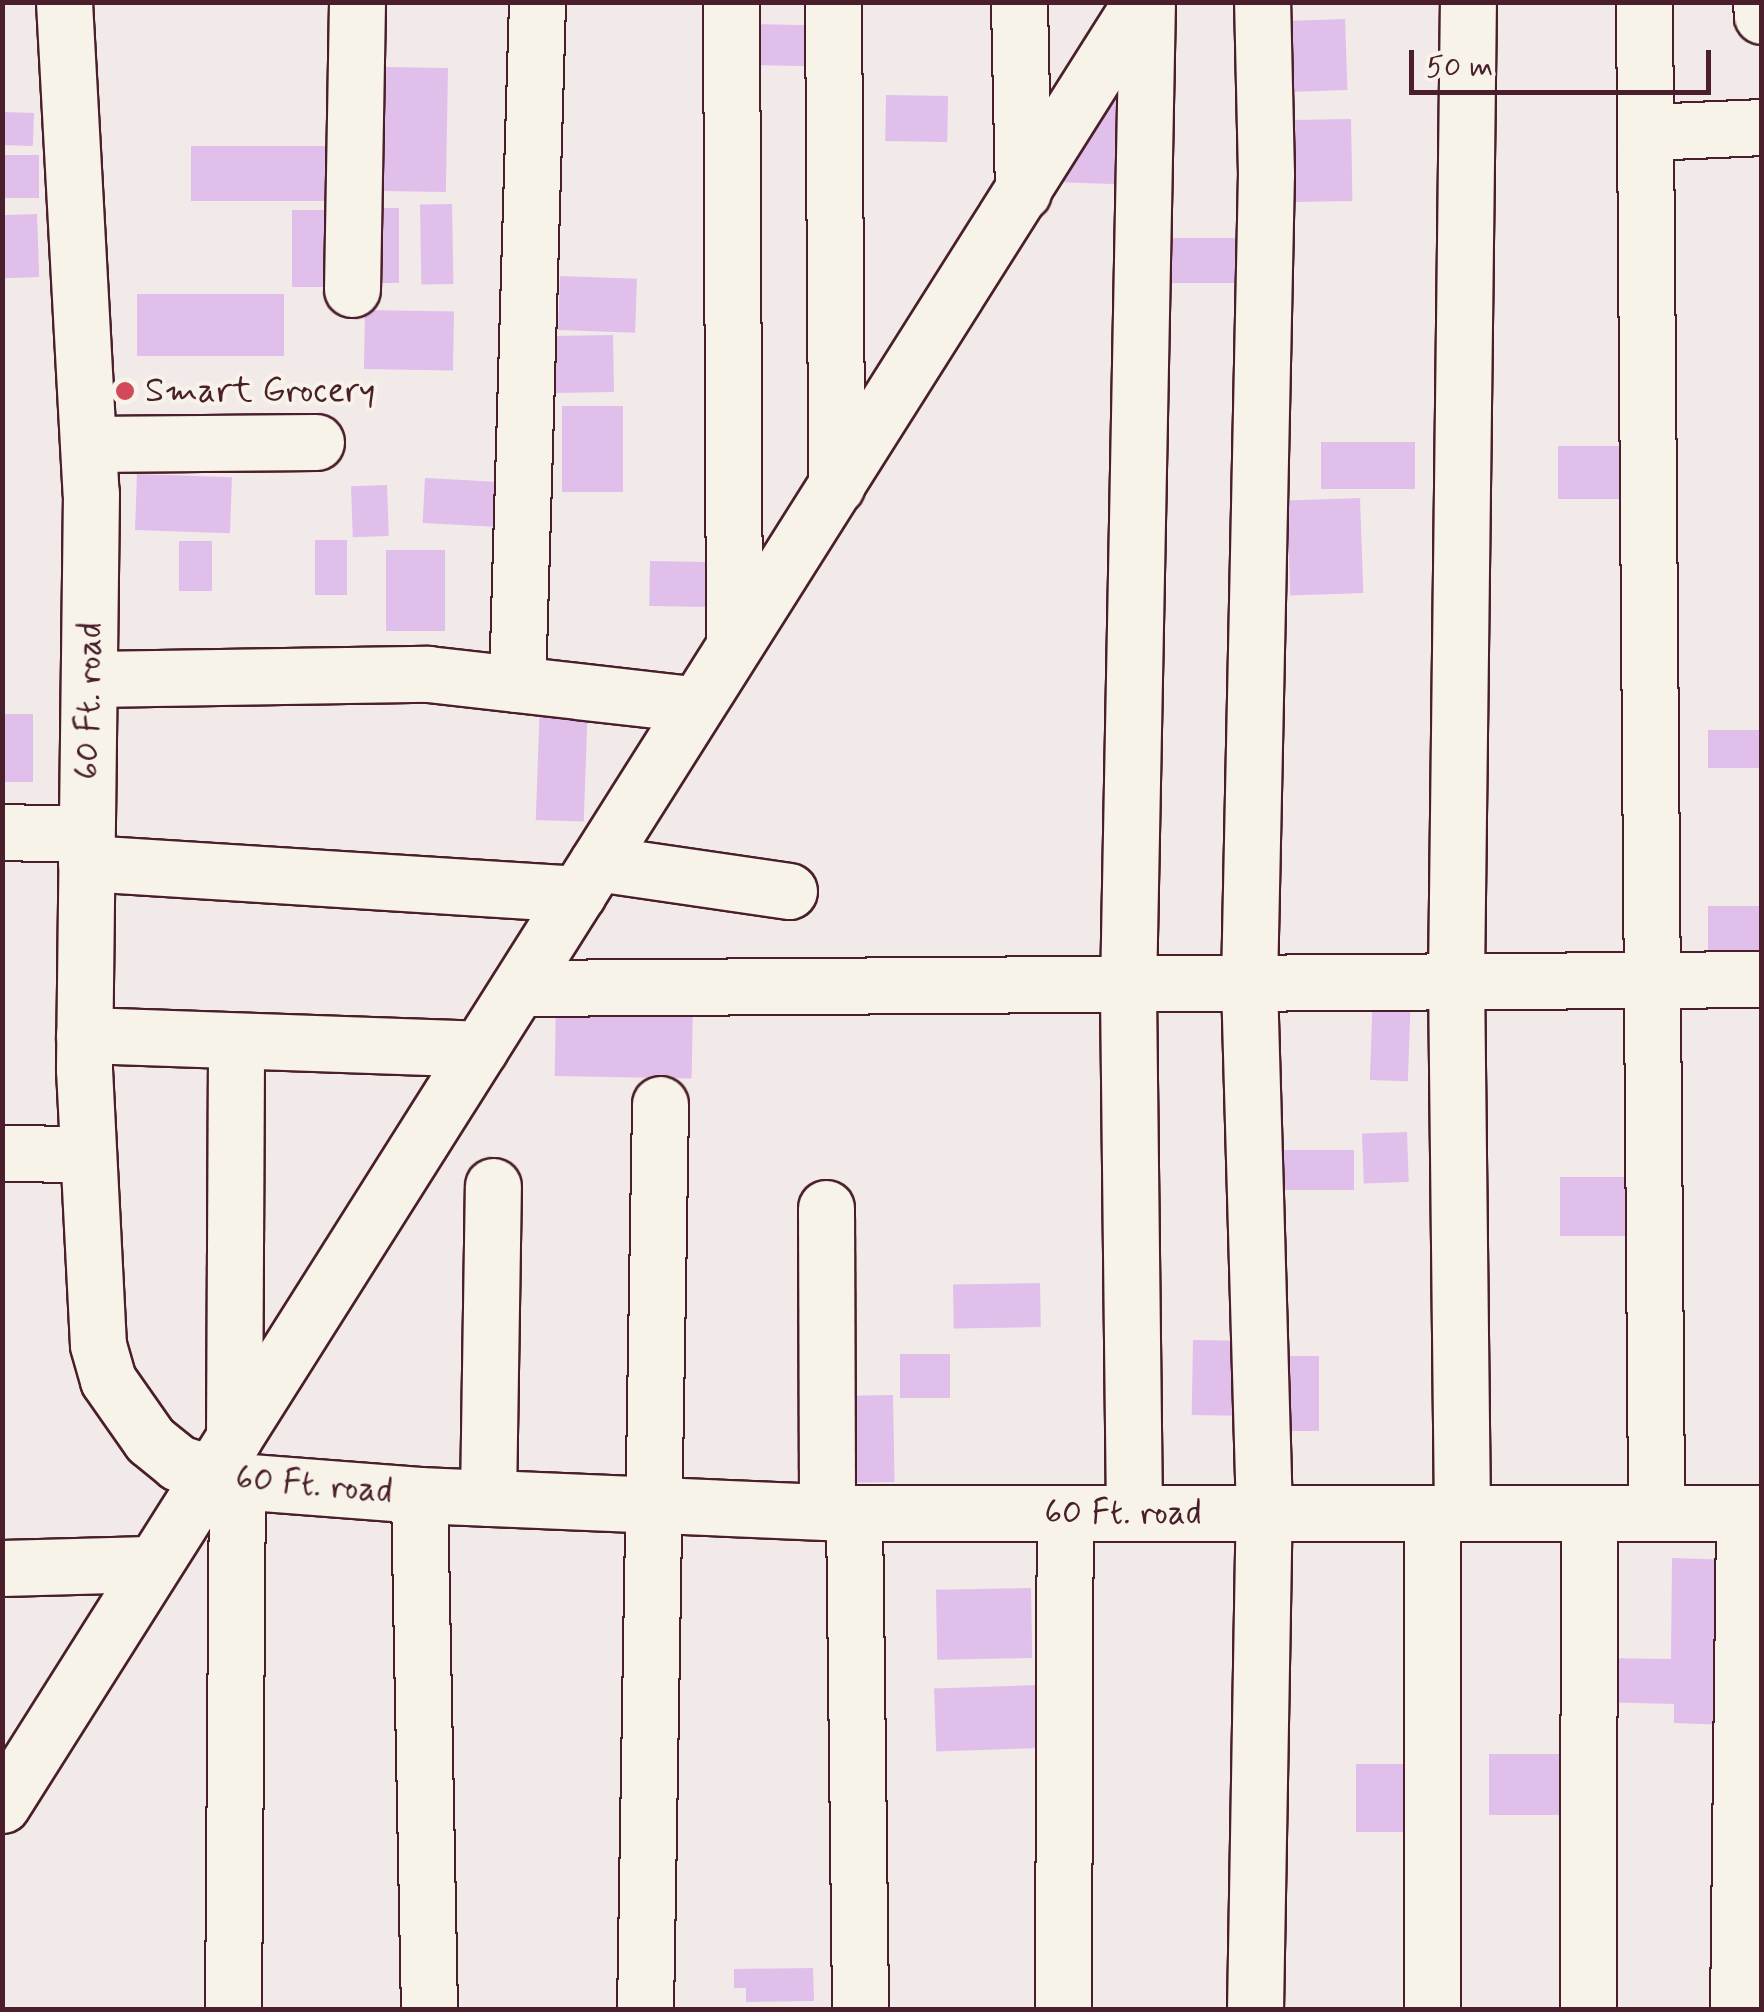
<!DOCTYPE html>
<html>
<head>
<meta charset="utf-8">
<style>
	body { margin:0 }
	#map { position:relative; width:1764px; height:2012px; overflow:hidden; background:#f2e9e9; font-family:Mynerve,sans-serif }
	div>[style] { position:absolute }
	.building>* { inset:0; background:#e0bfeb; transform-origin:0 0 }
	.roads { filter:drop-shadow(2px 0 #4a1f2b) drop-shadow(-2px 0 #4a1f2b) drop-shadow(0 2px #4a1f2b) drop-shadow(0 -2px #4a1f2b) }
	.minor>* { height:55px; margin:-27.5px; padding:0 27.5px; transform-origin:27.5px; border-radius:27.5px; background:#f7f3e8 }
	.dots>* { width:28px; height:28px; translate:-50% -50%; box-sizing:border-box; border:5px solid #f7f3e8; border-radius:50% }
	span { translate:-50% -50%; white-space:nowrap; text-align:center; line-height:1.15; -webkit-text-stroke:8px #f7f3e8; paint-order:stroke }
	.poi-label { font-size:35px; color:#4a1f2b }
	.left { translate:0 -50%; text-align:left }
	.street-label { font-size:35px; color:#4a1f2b }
	.frame { position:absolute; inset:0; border:5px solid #4a1f2b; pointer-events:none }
	.scale { position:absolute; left:1409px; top:50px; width:302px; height:45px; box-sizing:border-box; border:5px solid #4a1f2b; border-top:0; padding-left:12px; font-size:30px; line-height:35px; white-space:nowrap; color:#4a1f2b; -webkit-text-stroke:8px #f7f3e8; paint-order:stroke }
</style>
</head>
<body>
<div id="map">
	<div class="building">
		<div style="left:1345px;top:19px;width:71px;height:66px;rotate:88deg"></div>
		<div style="left:744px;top:24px;width:82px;height:41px;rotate:1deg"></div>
		<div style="left:384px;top:67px;width:64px;height:124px;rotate:1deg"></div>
		<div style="clip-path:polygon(1115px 80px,1142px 185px,1052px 182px)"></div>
		<div style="left:886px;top:95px;width:62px;height:46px;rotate:1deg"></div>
		<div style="left:2px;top:112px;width:32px;height:33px;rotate:2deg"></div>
		<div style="left:1351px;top:119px;width:82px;height:72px;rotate:89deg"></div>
		<div style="left:191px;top:146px;width:155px;height:55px"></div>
		<div style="left:2px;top:155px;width:37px;height:43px"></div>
		<div style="left:452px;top:204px;width:80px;height:32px;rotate:89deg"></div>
		<div style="left:362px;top:208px;width:37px;height:75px"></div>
		<div style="left:292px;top:210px;width:46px;height:77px"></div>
		<div style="left:37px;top:214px;width:63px;height:35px;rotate:88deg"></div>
		<div style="left:1164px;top:238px;width:96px;height:45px"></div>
		<div style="left:560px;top:276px;width:77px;height:54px;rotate:2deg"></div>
		<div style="left:137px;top:294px;width:147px;height:62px"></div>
		<div style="left:365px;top:310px;width:89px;height:59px;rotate:1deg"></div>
		<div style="left:613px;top:335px;width:57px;height:60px;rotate:89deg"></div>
		<div style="left:562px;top:406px;width:61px;height:86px"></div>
		<div style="left:1321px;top:442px;width:94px;height:47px"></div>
		<div style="left:1558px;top:446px;width:83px;height:53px"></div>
		<div style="left:137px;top:474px;width:95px;height:56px;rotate:2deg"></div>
		<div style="left:425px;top:478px;width:86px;height:45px;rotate:3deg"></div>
		<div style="left:387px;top:485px;width:51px;height:36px;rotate:88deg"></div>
		<div style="left:1360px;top:498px;width:95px;height:73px;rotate:88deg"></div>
		<div style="left:315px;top:540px;width:32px;height:55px"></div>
		<div style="left:179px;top:541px;width:33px;height:50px"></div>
		<div style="left:386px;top:550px;width:59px;height:81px"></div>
		<div style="left:650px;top:561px;width:73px;height:45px;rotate:1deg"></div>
		<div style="left:540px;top:699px;width:48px;height:121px;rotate:2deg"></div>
		<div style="left:2px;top:714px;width:31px;height:68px"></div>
		<div style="left:1762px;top:730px;width:38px;height:54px;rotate:90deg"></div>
		<div style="left:1708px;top:906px;width:54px;height:53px"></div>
		<div style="left:1373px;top:990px;width:38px;height:90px;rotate:2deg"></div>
		<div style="left:556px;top:998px;width:137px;height:78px;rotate:1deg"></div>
		<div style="left:1407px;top:1132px;width:50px;height:45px;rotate:88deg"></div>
		<div style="left:1272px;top:1150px;width:82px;height:40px"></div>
		<div style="left:1560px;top:1177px;width:89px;height:59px"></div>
		<div style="left:1040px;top:1283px;width:44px;height:87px;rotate:89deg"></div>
		<div style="left:1193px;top:1340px;width:48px;height:75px;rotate:1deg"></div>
		<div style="left:900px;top:1354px;width:50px;height:44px"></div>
		<div style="left:1319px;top:1356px;width:75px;height:45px;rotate:90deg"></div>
		<div style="left:893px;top:1395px;width:87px;height:44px;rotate:89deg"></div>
		<div style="clip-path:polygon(1672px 1558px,1732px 1560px,1728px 1725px,1674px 1723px,1674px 1704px,1598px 1702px,1599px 1658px,1671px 1659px)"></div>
		<div style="left:1031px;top:1588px;width:70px;height:95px;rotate:89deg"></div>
		<div style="left:1036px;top:1685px;width:63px;height:102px;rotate:88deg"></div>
		<div style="left:1580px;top:1754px;width:61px;height:91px;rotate:90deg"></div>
		<div style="left:1356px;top:1764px;width:69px;height:68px"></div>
		<div style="clip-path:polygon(813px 1968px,814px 2001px,746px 2002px,746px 1988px,734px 1988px,734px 1969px)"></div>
	</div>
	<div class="roads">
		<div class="minor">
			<div style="left:64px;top:2px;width:492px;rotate:86.9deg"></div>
			<div style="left:91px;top:493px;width:576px;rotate:90.7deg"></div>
			<div style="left:84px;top:1069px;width:276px;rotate:87.1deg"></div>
			<div style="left:98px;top:1345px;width:36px;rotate:74deg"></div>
			<div style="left:108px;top:1380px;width:73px;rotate:55deg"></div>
			<div style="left:150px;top:1440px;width:36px;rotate:39deg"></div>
			<div style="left:178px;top:1463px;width:62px;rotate:17deg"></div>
			<div style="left:237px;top:1481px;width:183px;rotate:4.4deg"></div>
			<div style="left:419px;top:1495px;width:435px;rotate:2.4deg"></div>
			<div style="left:854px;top:1513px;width:908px"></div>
			<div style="left:731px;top:2px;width:639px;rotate:89.73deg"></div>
			<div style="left:833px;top:2px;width:484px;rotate:89.6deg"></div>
			<div style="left:1019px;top:2px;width:190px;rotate:88.8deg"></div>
			<div style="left:1644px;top:2px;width:1511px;rotate:89.54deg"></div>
			<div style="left:1761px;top:2px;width:14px;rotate:86deg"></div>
			<div style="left:1648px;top:132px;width:114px;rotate:-2.5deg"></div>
			<div style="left:352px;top:289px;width:287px;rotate:-89deg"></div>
			<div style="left:88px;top:444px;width:228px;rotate:-0.5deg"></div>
			<div style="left:91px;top:679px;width:337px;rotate:-0.9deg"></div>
			<div style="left:428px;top:674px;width:265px;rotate:6.5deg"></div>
			<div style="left:517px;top:684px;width:682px;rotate:-88.32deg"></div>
			<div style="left:2px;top:832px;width:84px;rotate:1.4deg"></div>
			<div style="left:86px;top:863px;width:493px;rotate:3.6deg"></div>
			<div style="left:597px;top:863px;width:194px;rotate:8.3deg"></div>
			<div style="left:519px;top:988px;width:1243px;rotate:-0.41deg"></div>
			<div style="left:84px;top:1035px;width:396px;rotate:2deg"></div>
			<div style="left:2px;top:1153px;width:85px;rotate:0.7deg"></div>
			<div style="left:826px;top:1208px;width:303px;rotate:89.8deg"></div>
			<div style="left:234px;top:1438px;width:396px;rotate:-89.7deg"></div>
			<div style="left:419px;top:1495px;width:515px;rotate:88.89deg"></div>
			<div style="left:488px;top:1498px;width:312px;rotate:-89.1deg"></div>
			<div style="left:854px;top:1513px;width:497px;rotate:89.3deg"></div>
			<div style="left:1134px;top:1513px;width:523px;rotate:-90.66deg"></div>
			<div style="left:1128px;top:990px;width:988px;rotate:-88.9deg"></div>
			<div style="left:1432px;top:1513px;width:497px;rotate:90deg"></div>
			<div style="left:1462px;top:1513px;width:534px;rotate:-90.64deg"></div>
			<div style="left:1456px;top:979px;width:977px;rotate:-89.3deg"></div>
			<div style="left:2px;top:1568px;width:147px;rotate:-1.6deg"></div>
			<div style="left:2px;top:1805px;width:2133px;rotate:-57.72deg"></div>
			<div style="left:233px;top:2010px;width:529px;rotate:-89.57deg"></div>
			<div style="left:645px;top:2010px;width:906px;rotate:-89.05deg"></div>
			<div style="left:1063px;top:2010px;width:497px;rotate:-89.8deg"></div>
			<div style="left:1255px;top:2010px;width:497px;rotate:-89deg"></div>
			<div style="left:1264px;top:1513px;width:529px;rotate:-91.62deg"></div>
			<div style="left:1249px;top:984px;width:810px;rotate:-88.8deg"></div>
			<div style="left:1266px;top:174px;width:172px;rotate:-91.3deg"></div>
			<div style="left:1588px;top:2010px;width:497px;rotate:-89.9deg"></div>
			<div style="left:1738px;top:2010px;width:497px;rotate:-89.3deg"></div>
		</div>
	</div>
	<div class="dots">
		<div style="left:125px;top:391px;background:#d1495b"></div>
	</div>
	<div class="poi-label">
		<span class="left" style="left:145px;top:391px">Smart Grocery</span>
	</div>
	<div class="street-label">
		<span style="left:89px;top:701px;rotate:-89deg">60 Ft. road</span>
		<span style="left:314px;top:1485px;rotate:5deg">60 Ft. road</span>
		<span style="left:1123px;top:1513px">60 Ft. road</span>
	</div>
	<div class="frame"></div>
	<div class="scale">50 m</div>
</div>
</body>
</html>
